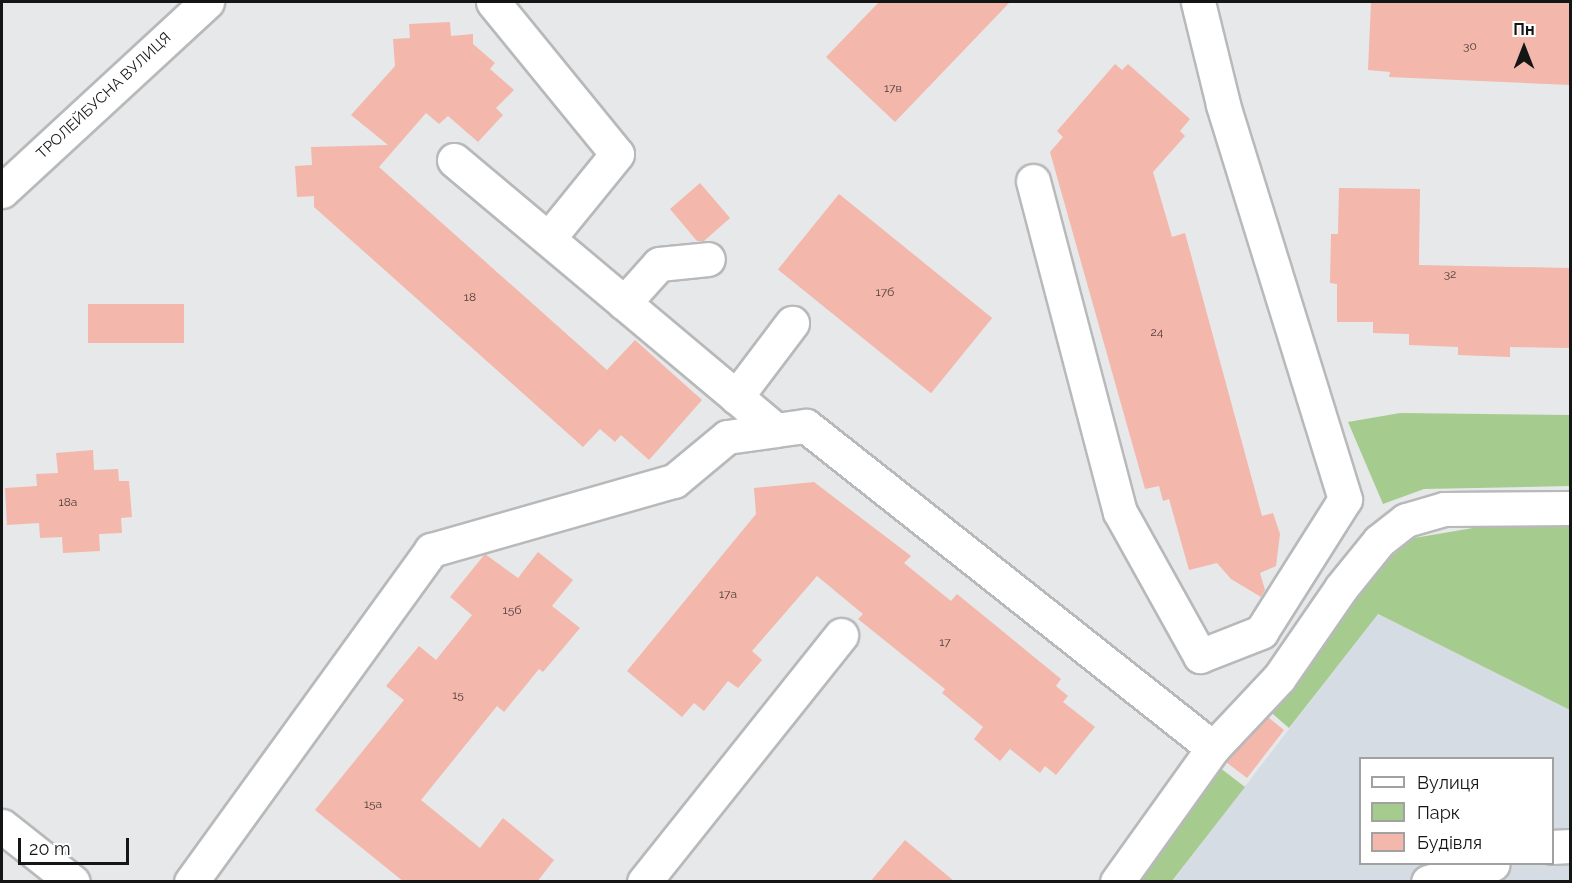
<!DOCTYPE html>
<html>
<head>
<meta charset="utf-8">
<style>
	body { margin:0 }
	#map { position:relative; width:1572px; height:883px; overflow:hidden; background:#e7e8e9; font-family:Raleway,sans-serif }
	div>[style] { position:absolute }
	.built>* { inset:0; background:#d5dce3 }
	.green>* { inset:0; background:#a5cc8e }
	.building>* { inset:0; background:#f3b7ab; transform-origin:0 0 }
	.roads { filter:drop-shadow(2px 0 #b8b9ba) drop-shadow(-2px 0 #b8b9ba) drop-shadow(0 2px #b8b9ba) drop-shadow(0 -2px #b8b9ba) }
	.minor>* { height:33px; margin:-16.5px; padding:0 16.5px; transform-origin:16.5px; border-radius:16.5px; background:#fff }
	span { translate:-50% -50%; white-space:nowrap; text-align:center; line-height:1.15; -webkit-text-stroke:4.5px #fff; paint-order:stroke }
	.number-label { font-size:12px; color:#4c3e3a }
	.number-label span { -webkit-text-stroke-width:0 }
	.street-label { font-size:15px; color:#141515 }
	.frame { position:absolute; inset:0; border:3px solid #141515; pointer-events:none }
	.legend { position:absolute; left:1359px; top:757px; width:195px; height:108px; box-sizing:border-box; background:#fff; border:2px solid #a1a1a1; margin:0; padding:8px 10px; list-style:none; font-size:18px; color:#141515 }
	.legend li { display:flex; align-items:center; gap:12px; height:30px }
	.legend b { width:30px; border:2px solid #a1a1a1 }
	.north { position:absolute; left:1494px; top:18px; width:60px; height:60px; -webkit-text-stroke:4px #fff; paint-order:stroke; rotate:0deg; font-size:16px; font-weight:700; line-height:24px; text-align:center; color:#141515 }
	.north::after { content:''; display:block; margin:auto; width:21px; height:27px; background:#141515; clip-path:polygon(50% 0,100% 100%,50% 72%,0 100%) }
	.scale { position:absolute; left:18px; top:838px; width:111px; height:27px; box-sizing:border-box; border:3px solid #141515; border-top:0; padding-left:8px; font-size:18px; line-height:21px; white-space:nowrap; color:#141515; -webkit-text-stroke:4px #fff; paint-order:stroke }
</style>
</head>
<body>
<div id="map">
	<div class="built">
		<div style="clip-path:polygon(evenodd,1377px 614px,1570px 710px,1570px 881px,1172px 882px,1377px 614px,1360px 758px,1552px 758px,1552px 864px,1360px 864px,1360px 758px)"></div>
	</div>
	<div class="green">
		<div style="clip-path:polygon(1400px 413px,1570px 415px,1570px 486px,1424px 489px,1383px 504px,1348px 422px)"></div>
		<div style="clip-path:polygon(1485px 526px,1570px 526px,1570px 710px,1378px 614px,1289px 728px,1267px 709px,1340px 606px,1380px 566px,1414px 538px)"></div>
		<div style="clip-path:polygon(1215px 764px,1245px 787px,1172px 881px,1131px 882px)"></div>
	</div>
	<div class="building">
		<div style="clip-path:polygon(879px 2px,1010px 2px,895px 122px,826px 57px)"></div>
		<div style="clip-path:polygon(1371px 2px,1570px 2px,1570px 85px,1389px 77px,1390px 72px,1368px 70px)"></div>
		<div style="clip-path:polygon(450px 22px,451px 36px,473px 34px,473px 44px,495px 63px,490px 69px,514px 90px,496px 108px,503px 115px,478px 142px,448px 116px,439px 124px,426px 113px,379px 167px,607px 370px,635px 340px,702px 400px,649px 460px,621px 435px,615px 442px,600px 429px,583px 447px,314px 207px,314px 196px,297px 197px,295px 166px,312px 165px,311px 147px,388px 145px,351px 115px,395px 66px,393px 39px,410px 38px,409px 24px)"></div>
		<div style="clip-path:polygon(1115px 64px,1122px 70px,1128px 64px,1190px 119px,1180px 131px,1185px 136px,1153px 172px,1172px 237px,1185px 233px,1262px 516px,1273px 513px,1280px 534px,1276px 566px,1260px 573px,1265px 590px,1261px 597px,1231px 579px,1217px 563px,1189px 570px,1169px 499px,1163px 501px,1159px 486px,1145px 489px,1050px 152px,1063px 137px,1057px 131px)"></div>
		<div style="clip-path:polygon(700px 183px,730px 218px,704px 241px,697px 241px,670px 209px)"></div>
		<div style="clip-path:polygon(1339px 188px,1420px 189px,1419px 265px,1570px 268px,1570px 348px,1510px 347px,1510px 357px,1458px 355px,1458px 347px,1409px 345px,1409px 334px,1373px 333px,1373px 322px,1337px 322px,1337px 284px,1330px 283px,1331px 234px,1338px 234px)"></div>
		<div style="left:839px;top:194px;width:197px;height:97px;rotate:39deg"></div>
		<div style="left:88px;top:304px;width:96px;height:39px"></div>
		<div style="clip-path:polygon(93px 450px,94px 470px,118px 469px,119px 481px,129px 481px,132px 517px,121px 518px,122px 533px,99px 534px,100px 551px,63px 553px,62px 537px,40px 538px,39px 523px,7px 525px,5px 488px,37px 486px,36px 474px,58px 473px,56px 453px)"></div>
		<div style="clip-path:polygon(814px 482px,911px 556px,904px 563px,951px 601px,957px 594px,1061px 679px,1056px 686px,1068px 696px,1063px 702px,1095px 727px,1056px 775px,1045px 766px,1040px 773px,1010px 749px,1000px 761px,974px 739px,983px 727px,942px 693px,945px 689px,858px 619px,863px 614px,817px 576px,752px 651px,762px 660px,738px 688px,728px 681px,704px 711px,694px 703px,682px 717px,627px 671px,756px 514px,754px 488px)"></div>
		<div style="clip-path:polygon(538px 552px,573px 580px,552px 606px,580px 628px,543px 672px,539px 669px,504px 712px,497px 706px,421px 800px,480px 848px,503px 818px,554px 860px,537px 882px,404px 882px,315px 810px,404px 700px,386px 686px,419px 646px,436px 660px,472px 615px,450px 597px,485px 554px,518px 578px)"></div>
		<div style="clip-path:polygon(1268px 717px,1284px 730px,1247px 778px,1226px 762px)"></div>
		<div style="clip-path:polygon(905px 840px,955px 882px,870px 882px)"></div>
	</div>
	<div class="roads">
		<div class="minor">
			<div style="left:493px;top:2px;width:196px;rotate:50.8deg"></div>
			<div style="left:617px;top:154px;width:109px;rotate:129.1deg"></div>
			<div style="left:454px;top:160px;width:420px;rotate:40deg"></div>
			<div style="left:1033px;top:181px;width:342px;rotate:75.3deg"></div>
			<div style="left:1120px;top:512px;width:165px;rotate:60.9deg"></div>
			<div style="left:1200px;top:656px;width:66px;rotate:-21.5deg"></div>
			<div style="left:1261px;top:632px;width:157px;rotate:-57.7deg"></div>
			<div style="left:1345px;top:499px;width:413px;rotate:-107.2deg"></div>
			<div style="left:1223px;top:104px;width:105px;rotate:-103.8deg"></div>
			<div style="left:2px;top:191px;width:279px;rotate:-42.7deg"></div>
			<div style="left:624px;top:303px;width:52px;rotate:-48.1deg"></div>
			<div style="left:659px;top:264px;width:49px;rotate:-5.8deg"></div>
			<div style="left:736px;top:397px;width:93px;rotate:-52.9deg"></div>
			<div style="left:2px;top:826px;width:90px;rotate:38.3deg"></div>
			<div style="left:1552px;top:847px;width:18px;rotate:-3deg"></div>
			<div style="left:191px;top:882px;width:410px;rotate:-54.1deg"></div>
			<div style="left:431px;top:550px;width:253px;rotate:-15.9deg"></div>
			<div style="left:674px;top:481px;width:69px;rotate:-39.7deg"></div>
			<div style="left:727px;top:437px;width:49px;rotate:-8.1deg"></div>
			<div style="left:776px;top:430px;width:30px;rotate:-8deg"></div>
			<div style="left:806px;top:426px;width:519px;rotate:38.35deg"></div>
			<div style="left:644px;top:882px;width:316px;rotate:-51.4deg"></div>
			<div style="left:1117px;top:882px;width:165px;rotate:-54.4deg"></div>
			<div style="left:1213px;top:748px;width:96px;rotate:-46.7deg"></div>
			<div style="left:1279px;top:678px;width:109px;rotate:-55.4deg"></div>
			<div style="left:1341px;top:588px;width:60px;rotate:-51deg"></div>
			<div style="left:1379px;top:541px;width:34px;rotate:-38deg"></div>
			<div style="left:1406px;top:520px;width:40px;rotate:-16deg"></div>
			<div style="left:1444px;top:509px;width:126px;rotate:-0.5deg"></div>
			<div style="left:1428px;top:882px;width:67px;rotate:-15.5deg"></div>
		</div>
	</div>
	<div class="number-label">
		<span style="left:1470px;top:47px">30</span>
		<span style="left:893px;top:89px">17в</span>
		<span style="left:1450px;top:275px">32</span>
		<span style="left:885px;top:293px">17б</span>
		<span style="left:470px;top:298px">18</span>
		<span style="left:1157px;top:333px">24</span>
		<span style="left:68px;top:503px">18а</span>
		<span style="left:728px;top:595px">17а</span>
		<span style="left:512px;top:611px">15б</span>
		<span style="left:945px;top:643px">17</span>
		<span style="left:458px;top:696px">15</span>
		<span style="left:373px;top:805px">15а</span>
	</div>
	<div class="street-label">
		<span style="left:104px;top:96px;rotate:-43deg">ТРОЛЕЙБУСНА ВУЛИЦЯ</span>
	</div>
	<div class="frame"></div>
	<ul class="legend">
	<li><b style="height:8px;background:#fff"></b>Вулиця</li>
	<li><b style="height:16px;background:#a5cc8e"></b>Парк</li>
	<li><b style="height:16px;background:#f3b7ab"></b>Будівля</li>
	</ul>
	<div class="north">Пн</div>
	<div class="scale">20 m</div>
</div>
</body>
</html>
